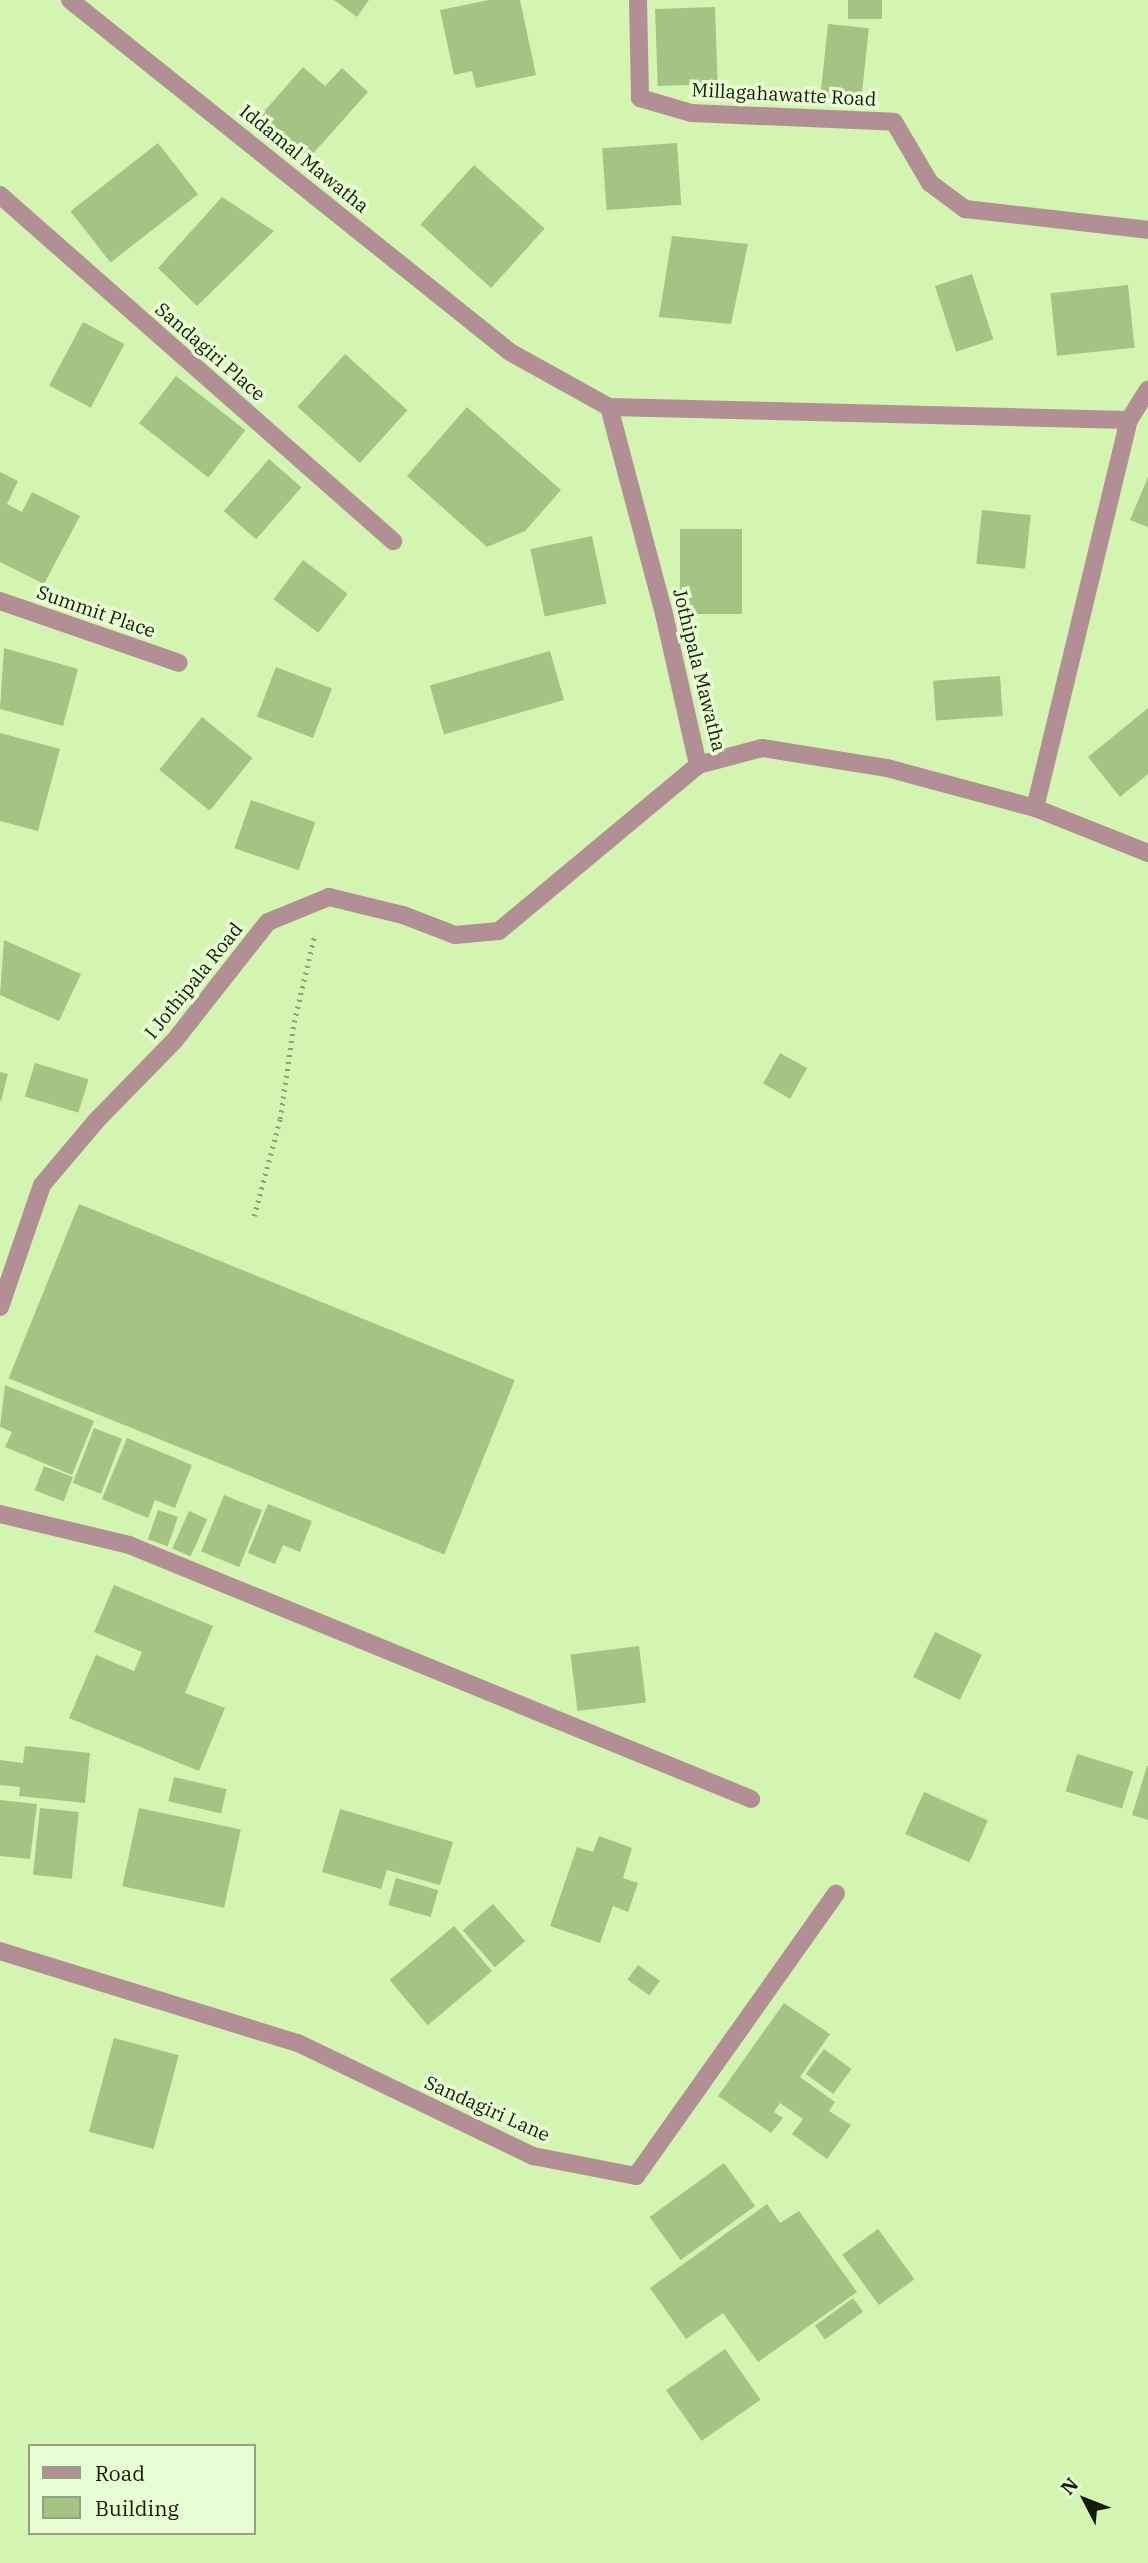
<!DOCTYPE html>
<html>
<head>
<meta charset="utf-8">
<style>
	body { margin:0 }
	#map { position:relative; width:1148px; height:2563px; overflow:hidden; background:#d4f5b1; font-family:"IBM Plex Serif",serif }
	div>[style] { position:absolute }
	.building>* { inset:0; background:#a5c382; transform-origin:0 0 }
	.path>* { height:4.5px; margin-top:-2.25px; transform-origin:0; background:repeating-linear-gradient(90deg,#8aa36f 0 2px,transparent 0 7px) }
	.minor>* { height:18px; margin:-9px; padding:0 9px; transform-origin:9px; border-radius:9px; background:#b18f94 }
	span { translate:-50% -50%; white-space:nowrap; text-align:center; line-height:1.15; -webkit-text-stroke:7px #e9fdd5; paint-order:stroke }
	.street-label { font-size:19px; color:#121c04 }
	.legend { position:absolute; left:28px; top:2444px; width:228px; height:91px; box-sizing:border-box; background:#e9fdd5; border:2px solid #93a381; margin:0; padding:9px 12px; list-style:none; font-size:21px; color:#121c04 }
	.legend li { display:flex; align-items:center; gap:14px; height:35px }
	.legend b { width:35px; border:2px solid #93a381 }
	.north { position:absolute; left:1050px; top:2465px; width:70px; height:70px; -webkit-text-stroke:5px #e9fdd5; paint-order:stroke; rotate:312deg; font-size:19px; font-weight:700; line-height:28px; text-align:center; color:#121c04 }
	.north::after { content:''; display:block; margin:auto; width:24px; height:32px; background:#121c04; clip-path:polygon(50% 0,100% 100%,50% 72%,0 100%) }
</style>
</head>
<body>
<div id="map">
	<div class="building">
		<div style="clip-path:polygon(334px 0,369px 0,357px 17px)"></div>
		<div style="clip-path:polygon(489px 0,520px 0,536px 75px,476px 88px,472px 71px,454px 75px,440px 10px)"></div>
		<div style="left:848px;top:0;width:34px;height:19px"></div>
		<div style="left:715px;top:7px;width:77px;height:60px;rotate:88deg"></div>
		<div style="left:828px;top:24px;width:41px;height:74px;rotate:6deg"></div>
		<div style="clip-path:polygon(303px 67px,325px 86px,342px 68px,368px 92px,309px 158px,261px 115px)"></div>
		<div style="left:158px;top:143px;width:65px;height:111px;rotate:52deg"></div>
		<div style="left:677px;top:143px;width:62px;height:75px;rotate:86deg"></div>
		<div style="left:474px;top:165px;width:95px;height:80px;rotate:42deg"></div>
		<div style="clip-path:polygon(222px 197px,274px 231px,197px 306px,158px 268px)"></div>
		<div style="clip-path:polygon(672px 236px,748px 244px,731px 324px,659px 317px)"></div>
		<div style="left:972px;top:274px;width:69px;height:39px;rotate:72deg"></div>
		<div style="left:1128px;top:285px;width:63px;height:78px;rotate:84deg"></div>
		<div style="left:83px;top:322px;width:47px;height:72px;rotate:28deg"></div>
		<div style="left:345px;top:354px;width:84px;height:71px;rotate:42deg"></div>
		<div style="left:176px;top:376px;width:88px;height:60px;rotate:38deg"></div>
		<div style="clip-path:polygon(467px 407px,561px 490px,525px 531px,487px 547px,407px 476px)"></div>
		<div style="left:269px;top:459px;width:43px;height:69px;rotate:41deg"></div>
		<div style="clip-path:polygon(0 472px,18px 481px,7px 504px,22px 512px,32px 492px,80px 516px,44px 584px,0 562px)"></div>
		<div style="clip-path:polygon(1148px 477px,1148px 527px,1130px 520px)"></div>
		<div style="left:982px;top:510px;width:49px;height:54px;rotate:6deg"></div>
		<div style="left:680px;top:529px;width:62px;height:85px"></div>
		<div style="left:592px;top:536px;width:69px;height:63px;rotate:78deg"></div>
		<div style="left:303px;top:560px;width:56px;height:49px;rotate:37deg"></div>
		<div style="clip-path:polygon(4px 648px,78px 669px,63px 726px,0 709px)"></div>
		<div style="left:550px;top:651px;width:51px;height:125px;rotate:74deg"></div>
		<div style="left:276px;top:667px;width:60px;height:53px;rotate:21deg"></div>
		<div style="left:1000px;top:676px;width:40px;height:67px;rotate:86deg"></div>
		<div style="clip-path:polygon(1148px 708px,1148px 774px,1120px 797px,1088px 757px)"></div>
		<div style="left:202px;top:717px;width:65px;height:68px;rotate:39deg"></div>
		<div style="clip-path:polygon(0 733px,60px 749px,38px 831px,0 821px)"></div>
		<div style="left:251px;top:800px;width:68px;height:51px;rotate:19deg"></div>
		<div style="clip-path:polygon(4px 940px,81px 974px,59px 1021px,0 995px)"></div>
		<div style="left:780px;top:1053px;width:31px;height:35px;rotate:29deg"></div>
		<div style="left:35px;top:1063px;width:56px;height:35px;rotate:17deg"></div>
		<div style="clip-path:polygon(0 1072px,8px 1074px,1px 1101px,0 1101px)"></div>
		<div style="left:79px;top:1204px;width:470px;height:188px;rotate:22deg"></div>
		<div style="clip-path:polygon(5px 1385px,94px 1421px,72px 1475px,5px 1447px,12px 1432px,0 1427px)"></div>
		<div style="left:94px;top:1428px;width:30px;height:59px;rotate:21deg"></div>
		<div style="clip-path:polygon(127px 1438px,192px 1465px,175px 1508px,155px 1500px,148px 1518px,102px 1499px)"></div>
		<div style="left:44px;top:1466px;width:31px;height:26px;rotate:21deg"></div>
		<div style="left:224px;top:1495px;width:41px;height:61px;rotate:22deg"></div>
		<div style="clip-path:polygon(268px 1504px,312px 1521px,300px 1552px,283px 1545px,275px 1564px,248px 1553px)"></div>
		<div style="left:158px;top:1510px;width:21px;height:31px;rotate:19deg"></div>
		<div style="left:189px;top:1511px;width:20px;height:41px;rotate:24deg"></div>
		<div style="clip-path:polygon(114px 1585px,213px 1626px,185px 1693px,225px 1708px,199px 1771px,69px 1718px,96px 1655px,134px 1671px,142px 1652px,94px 1632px)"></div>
		<div style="left:935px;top:1632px;width:52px;height:50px;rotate:26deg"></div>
		<div style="left:639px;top:1646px;width:57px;height:69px;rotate:83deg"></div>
		<div style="clip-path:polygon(25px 1746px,90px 1753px,85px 1803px,19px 1796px,20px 1787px,0 1785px,0 1760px,23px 1763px)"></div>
		<div style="left:1077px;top:1754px;width:59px;height:39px;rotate:17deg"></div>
		<div style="clip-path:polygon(1147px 1766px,1148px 1766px,1148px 1820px,1132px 1815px)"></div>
		<div style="left:174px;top:1777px;width:54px;height:25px;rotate:13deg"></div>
		<div style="left:924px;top:1792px;width:70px;height:46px;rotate:24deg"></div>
		<div style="clip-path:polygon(0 1800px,37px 1804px,30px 1859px,0 1856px)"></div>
		<div style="left:40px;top:1808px;width:39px;height:67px;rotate:6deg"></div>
		<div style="left:139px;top:1808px;width:104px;height:80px;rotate:12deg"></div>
		<div style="clip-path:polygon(340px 1809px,453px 1842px,440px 1885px,387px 1870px,381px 1889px,322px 1872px)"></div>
		<div style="clip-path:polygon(599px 1836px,632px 1848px,623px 1878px,638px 1883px,628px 1912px,613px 1906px,600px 1943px,550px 1926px,577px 1847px,593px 1852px)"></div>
		<div style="left:396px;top:1878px;width:44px;height:28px;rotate:16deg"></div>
		<div style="left:493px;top:1904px;width:49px;height:40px;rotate:49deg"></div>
		<div style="left:454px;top:1926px;width:59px;height:84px;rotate:50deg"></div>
		<div style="left:638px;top:1965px;width:27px;height:18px;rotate:36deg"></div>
		<div style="clip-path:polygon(784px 2003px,830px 2034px,800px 2077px,835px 2102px,829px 2111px,851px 2125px,827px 2159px,792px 2134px,803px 2119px,780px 2103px,774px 2112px,783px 2118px,771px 2133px,718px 2096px)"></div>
		<div style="left:114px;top:2038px;width:67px;height:97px;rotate:15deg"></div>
		<div style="left:824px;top:2049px;width:34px;height:31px;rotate:36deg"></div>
		<div style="left:724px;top:2163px;width:53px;height:92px;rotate:54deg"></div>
		<div style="clip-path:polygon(767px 2204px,780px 2223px,799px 2211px,857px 2292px,758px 2362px,723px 2313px,686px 2339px,650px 2288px)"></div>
		<div style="left:878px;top:2229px;width:62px;height:44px;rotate:54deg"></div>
		<div style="left:853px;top:2298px;width:17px;height:47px;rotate:54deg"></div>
		<div style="left:725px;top:2349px;width:62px;height:72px;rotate:55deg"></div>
	</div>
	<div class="path">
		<div style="left:254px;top:1216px;width:100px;rotate:-75deg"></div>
		<div style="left:280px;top:1119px;width:98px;rotate:-81.8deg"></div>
		<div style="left:294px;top:1022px;width:91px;rotate:-76.7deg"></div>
	</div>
	<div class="minor">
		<div style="left:70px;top:0;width:563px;rotate:38.66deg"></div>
		<div style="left:510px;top:352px;width:113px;rotate:29.1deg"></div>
		<div style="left:609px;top:407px;width:214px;rotate:75.1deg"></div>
		<div style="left:664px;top:614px;width:155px;rotate:77.3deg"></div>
		<div style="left:698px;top:765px;width:66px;rotate:-14.9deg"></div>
		<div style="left:762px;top:748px;width:127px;rotate:9.1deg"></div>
		<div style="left:887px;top:768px;width:153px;rotate:15.1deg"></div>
		<div style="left:1035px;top:808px;width:122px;rotate:21.7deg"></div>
		<div style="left:638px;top:0;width:98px;rotate:88.8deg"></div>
		<div style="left:640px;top:98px;width:53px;rotate:16.4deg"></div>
		<div style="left:691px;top:113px;width:203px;rotate:2.5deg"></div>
		<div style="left:894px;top:122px;width:71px;rotate:59.5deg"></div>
		<div style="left:930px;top:183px;width:44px;rotate:36.6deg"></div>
		<div style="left:965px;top:209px;width:184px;rotate:6.5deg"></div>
		<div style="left:0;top:195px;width:524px;rotate:41.36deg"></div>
		<div style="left:609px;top:407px;width:520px;rotate:1.43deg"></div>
		<div style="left:0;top:601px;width:189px;rotate:19.1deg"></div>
		<div style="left:1035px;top:808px;width:399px;rotate:-76.4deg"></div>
		<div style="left:1129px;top:420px;width:36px;rotate:-58deg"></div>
		<div style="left:0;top:1307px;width:129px;rotate:-71deg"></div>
		<div style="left:42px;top:1185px;width:84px;rotate:-49.8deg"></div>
		<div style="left:96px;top:1121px;width:113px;rotate:-45.7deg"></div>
		<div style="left:175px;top:1040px;width:150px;rotate:-51.8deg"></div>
		<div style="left:268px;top:922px;width:66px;rotate:-22.3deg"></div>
		<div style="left:329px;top:897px;width:76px;rotate:13.7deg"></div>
		<div style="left:403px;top:915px;width:56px;rotate:21deg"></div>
		<div style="left:455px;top:935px;width:44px;rotate:-5.2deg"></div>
		<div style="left:499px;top:931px;width:259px;rotate:-39.8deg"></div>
		<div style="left:0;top:1514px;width:133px;rotate:13.5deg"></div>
		<div style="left:129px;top:1545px;width:672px;rotate:22.21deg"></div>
		<div style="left:0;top:1951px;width:312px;rotate:17.2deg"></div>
		<div style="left:298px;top:2043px;width:261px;rotate:25.7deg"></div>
		<div style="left:533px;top:2156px;width:105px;rotate:11deg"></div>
		<div style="left:636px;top:2176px;width:346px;rotate:-54.7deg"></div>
	</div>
	<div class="street-label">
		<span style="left:784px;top:95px;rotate:3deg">Millagahawatte Road</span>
		<span style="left:304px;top:159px;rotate:39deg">Iddamal Mawatha</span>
		<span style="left:210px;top:352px;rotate:41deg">Sandagiri Place</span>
		<span style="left:96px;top:612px;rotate:19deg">Summit Place</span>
		<span style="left:699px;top:670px;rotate:76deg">Jothipala Mawatha</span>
		<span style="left:194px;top:981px;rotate:-51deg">I Jothipala Road</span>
		<span style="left:487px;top:2109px;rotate:24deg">Sandagiri Lane</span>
	</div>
	<ul class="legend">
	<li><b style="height:9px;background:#b18f94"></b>Road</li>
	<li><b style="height:19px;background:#a5c382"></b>Building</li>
	</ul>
	<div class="north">N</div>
</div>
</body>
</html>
